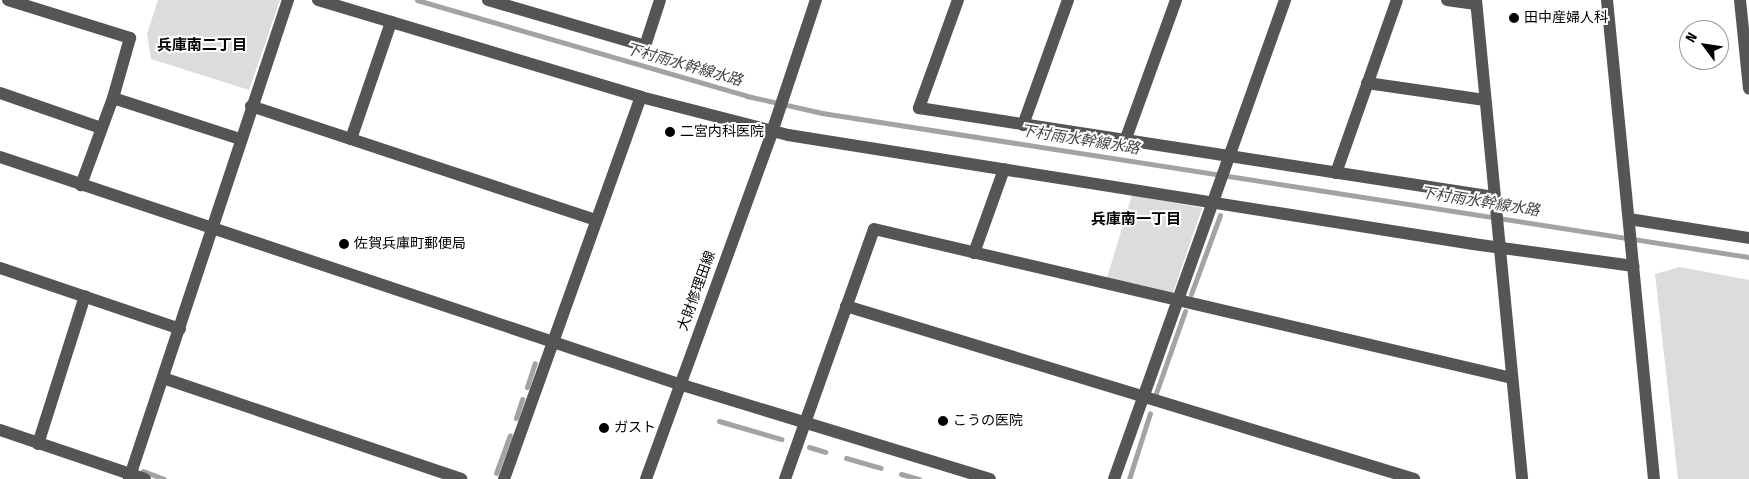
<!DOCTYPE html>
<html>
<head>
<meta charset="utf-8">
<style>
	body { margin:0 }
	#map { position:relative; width:1749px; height:479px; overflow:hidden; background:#fff; font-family:"Fira Sans Condensed","Noto Sans JP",sans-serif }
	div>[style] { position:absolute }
	.green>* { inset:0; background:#dcdcdc }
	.stream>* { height:5px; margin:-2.5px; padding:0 2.5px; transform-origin:2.5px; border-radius:2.5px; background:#a3a3a3 }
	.minor>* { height:12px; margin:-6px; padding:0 6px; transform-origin:6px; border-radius:6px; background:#555 }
	.dots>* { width:14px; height:14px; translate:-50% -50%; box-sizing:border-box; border:2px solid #fff; border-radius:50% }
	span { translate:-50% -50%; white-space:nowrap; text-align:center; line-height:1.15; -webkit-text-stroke:4px #fff; paint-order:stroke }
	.poi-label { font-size:14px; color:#000 }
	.left { translate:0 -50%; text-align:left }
	.street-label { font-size:14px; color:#000 }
	.neighbourhood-label { font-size:15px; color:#000; font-weight:700 }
	.water-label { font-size:15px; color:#444; font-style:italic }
	.north { position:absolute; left:1679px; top:20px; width:50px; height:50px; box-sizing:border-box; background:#fff; border:1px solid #999; border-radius:50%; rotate:301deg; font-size:14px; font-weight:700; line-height:20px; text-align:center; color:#000 }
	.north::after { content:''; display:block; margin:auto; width:18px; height:22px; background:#000; clip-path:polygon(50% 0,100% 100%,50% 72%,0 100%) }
</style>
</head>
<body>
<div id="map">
	<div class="green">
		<div style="clip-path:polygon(158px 0,280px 0,249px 90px,151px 59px,147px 34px)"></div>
		<div style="clip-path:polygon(1132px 195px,1202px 208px,1173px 293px,1107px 278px)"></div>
		<div style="clip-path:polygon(1680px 267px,1749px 280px,1749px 479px,1678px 479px,1655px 274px)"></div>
	</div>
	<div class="stream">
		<div style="left:417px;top:0;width:344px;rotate:16.2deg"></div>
		<div style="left:747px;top:96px;width:77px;rotate:12.8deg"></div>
		<div style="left:822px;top:113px;width:938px;rotate:8.83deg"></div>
		<div style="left:1191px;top:294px;width:84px;rotate:-69.8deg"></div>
		<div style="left:527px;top:387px;width:25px;rotate:-72deg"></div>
		<div style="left:1156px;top:393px;width:87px;rotate:-70.5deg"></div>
		<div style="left:516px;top:418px;width:20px;rotate:-72deg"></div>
		<div style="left:719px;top:421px;width:65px;rotate:16.2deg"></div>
		<div style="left:809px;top:447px;width:17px;rotate:17deg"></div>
		<div style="left:846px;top:458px;width:36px;rotate:16deg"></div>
		<div style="left:143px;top:471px;width:22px;rotate:21deg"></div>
		<div style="left:496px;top:473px;width:40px;rotate:-69.8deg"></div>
		<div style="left:901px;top:474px;width:19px;rotate:16deg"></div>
		<div style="left:1129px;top:479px;width:69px;rotate:-72.3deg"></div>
	</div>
	<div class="minor">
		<div style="left:8px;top:0;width:128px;rotate:17.3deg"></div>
		<div style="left:130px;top:38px;width:62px;rotate:105.8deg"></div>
		<div style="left:113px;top:98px;width:93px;rotate:110.2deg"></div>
		<div style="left:318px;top:0;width:337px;rotate:16.7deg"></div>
		<div style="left:641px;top:97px;width:152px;rotate:14.5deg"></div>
		<div style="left:788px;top:135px;width:694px;rotate:9.04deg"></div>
		<div style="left:1473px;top:244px;width:162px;rotate:7.8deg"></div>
		<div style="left:488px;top:0;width:164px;rotate:16.3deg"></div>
		<div style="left:645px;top:46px;width:48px;rotate:-71.9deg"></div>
		<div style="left:958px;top:0;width:115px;rotate:109.9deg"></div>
		<div style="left:919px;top:108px;width:582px;rotate:8.8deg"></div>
		<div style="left:1447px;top:0;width:29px;rotate:8deg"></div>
		<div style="left:1476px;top:0;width:481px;rotate:84.5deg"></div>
		<div style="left:1607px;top:0;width:481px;rotate:84.4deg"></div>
		<div style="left:1740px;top:0;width:89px;rotate:84.2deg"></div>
		<div style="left:1367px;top:83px;width:119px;rotate:8.2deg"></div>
		<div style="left:0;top:93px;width:107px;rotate:19.1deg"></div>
		<div style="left:113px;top:98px;width:133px;rotate:17.9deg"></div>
		<div style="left:251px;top:106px;width:362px;rotate:18.3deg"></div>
		<div style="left:1023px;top:125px;width:133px;rotate:-70.2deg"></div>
		<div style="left:351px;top:139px;width:124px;rotate:-71.1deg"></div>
		<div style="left:1125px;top:141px;width:150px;rotate:-70.1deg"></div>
		<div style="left:0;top:157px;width:716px;rotate:18.49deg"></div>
		<div style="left:679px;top:384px;width:325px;rotate:17deg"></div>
		<div style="left:1336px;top:173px;width:183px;rotate:-70.6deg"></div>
		<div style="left:1629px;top:219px;width:121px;rotate:9deg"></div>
		<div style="left:974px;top:253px;width:89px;rotate:-70.3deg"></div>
		<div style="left:0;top:268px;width:190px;rotate:18.7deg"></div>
		<div style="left:846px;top:306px;width:594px;rotate:16.94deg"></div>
		<div style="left:163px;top:378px;width:315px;rotate:18.7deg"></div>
		<div style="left:0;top:430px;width:153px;rotate:18.7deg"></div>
		<div style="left:38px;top:444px;width:155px;rotate:-72.4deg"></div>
		<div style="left:129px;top:479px;width:505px;rotate:-71.64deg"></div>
		<div style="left:504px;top:479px;width:406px;rotate:-70.3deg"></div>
		<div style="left:646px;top:479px;width:369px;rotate:-70deg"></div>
		<div style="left:772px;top:132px;width:139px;rotate:-71.6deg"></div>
		<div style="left:785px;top:479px;width:265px;rotate:-70.4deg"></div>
		<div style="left:874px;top:229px;width:655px;rotate:13.15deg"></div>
		<div style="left:1114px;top:479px;width:509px;rotate:-70.35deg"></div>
	</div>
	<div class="dots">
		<div style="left:1514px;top:18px;background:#000"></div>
		<div style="left:670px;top:132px;background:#000"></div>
		<div style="left:344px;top:244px;background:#000"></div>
		<div style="left:943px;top:421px;background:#000"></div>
		<div style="left:604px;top:428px;background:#000"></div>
	</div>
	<div class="poi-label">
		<span class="left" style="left:1524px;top:18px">田中産婦人科</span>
		<span class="left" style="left:680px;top:132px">二宮内科医院</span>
		<span class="left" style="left:354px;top:244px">佐賀兵庫町郵便局</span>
		<span class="left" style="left:953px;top:421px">こうの医院</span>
		<span class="left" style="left:614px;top:428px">ガスト</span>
	</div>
	<div class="street-label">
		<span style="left:697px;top:291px;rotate:-70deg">大財修理田線</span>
	</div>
	<div class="neighbourhood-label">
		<span style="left:202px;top:46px">兵庫南二丁目</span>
		<span style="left:1136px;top:220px">兵庫南一丁目</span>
	</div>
	<div class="water-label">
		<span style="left:684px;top:65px;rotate:16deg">下村雨水幹線水路</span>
		<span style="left:1080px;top:140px;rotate:9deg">下村雨水幹線水路</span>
		<span style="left:1480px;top:202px;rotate:9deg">下村雨水幹線水路</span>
	</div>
	<div class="north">N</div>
</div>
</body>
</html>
